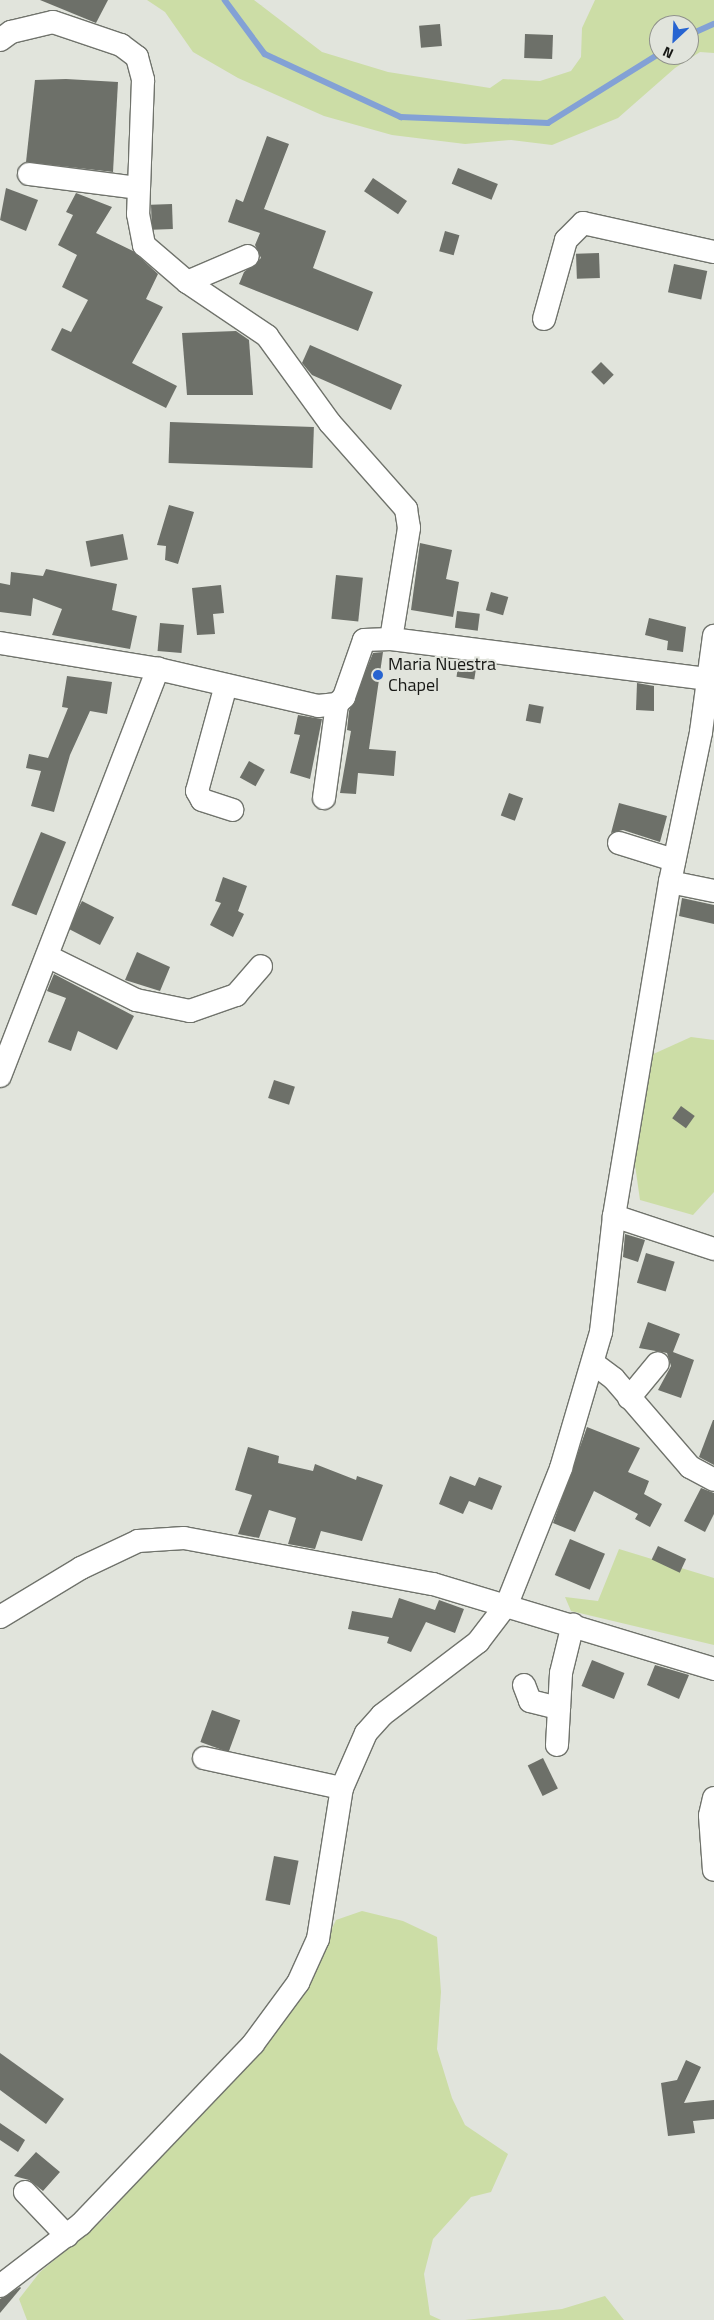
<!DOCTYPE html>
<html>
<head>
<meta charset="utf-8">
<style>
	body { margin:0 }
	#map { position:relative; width:714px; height:2320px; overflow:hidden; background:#e1e4dc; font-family:"Titillium Web",sans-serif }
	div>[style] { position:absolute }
	.green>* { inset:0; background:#ccdda6 }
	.stream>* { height:5.5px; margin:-2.75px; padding:0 2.75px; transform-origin:2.75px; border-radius:2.75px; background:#83a1d5 }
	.building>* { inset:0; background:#6d7069; transform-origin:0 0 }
	.roads { filter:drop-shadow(1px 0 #70736c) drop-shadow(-1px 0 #70736c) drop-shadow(0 1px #70736c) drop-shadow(0 -1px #70736c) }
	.minor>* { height:22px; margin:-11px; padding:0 11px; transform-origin:11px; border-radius:11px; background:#fff }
	.dots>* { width:14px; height:14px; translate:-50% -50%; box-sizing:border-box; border:2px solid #e1e4dc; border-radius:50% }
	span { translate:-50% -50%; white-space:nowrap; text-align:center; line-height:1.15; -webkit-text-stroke:4px #e1e4dc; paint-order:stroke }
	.poi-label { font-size:18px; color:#161714 }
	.left { translate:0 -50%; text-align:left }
	.north { position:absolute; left:649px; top:15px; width:50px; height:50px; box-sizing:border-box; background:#e1e4dc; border:1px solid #90928c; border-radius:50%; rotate:205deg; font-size:14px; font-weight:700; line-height:20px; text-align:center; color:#161714 }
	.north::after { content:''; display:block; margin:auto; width:18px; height:22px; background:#2764d1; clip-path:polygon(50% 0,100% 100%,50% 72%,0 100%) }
</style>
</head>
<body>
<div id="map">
	<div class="green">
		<div style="clip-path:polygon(evenodd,147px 0,254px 0,322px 52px,388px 72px,490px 88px,503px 79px,540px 81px,571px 71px,581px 57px,582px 28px,595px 0,714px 0,714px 53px,700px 52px,675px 68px,618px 118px,552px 145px,511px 140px,465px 144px,392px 135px,324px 116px,238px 78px,193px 52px,165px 12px,147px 0,659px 25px,689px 25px,689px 55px,659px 55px,659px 25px)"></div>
		<div style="clip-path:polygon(691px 1037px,714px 1040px,714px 1192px,693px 1215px,640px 1200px,632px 1144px,649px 1056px)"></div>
		<div style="clip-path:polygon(619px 1549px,714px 1578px,714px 1645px,571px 1611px,565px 1597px,598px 1601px)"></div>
		<div style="clip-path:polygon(362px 1911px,403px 1921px,437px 1937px,441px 1992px,437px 2049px,452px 2098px,465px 2125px,508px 2154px,491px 2192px,471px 2197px,433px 2239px,424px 2274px,430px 2315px,441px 2320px,27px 2320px,19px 2299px,40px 2272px,107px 2216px,318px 1958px,336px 1920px)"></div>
		<div style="clip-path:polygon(605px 2296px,624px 2320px,465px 2320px,562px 2309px)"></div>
	</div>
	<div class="stream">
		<div style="left:225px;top:0;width:67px;rotate:53.5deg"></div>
		<div style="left:265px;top:54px;width:150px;rotate:24.9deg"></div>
		<div style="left:401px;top:117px;width:147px;rotate:2.3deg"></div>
		<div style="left:548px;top:123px;width:131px;rotate:-31.9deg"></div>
		<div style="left:689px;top:35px;width:27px;rotate:-24deg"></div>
	</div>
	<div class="building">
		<div style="clip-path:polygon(40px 0,108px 0,96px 23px)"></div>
		<div style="left:440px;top:24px;width:22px;height:21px;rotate:85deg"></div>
		<div style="left:525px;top:34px;width:28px;height:24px;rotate:2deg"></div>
		<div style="clip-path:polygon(66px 79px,118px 82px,113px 172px,26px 162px,35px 80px)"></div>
		<div style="clip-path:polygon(267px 136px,289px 144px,264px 209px,326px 231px,313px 268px,373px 292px,358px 331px,239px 284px,244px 272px,261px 258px,255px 245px,260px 233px,228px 222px,236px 199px,243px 202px)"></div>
		<div style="left:458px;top:168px;width:43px;height:17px;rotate:22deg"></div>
		<div style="left:373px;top:178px;width:41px;height:16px;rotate:34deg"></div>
		<div style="clip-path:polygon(6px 188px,38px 200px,26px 231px,0 220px)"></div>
		<div style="clip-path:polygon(76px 193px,112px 207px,96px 233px,133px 251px,158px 274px,146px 299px,163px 307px,132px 363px,177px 386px,166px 408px,51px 350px,62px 328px,71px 332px,88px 300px,62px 287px,77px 255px,58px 245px,73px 215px,66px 212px)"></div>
		<div style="left:172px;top:204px;width:25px;height:21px;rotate:88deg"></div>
		<div style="left:445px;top:231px;width:15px;height:21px;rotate:16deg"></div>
		<div style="left:599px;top:253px;width:25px;height:23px;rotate:88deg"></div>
		<div style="left:674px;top:264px;width:34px;height:29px;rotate:12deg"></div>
		<div style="clip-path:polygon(236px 331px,249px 340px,253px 395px,187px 395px,182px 333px)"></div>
		<div style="clip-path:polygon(310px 345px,402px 385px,391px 410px,312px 375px,302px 363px)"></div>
		<div style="left:601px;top:362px;width:18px;height:14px;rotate:45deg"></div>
		<div style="left:170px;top:422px;width:144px;height:41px;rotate:2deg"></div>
		<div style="clip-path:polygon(169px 505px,194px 512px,178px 564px,165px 560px,166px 546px,157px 545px)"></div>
		<div style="left:123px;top:534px;width:26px;height:38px;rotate:79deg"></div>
		<div style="clip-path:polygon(420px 543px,452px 550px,446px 579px,459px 582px,453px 617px,411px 610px)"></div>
		<div style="clip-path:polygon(46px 569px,117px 584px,112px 610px,137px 616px,130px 649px,52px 635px,62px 609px,33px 598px,31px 616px,0 612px,0 583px,10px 585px,11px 572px,43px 576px)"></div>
		<div style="left:336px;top:575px;width:27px;height:44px;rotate:6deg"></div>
		<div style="clip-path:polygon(221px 585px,224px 613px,213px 614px,215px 634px,197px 635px,192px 588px)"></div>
		<div style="left:491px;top:592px;width:18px;height:19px;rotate:16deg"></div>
		<div style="left:457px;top:611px;width:23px;height:17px;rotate:7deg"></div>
		<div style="clip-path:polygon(649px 618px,686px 627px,683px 652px,667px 650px,668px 641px,645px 635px)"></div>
		<div style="left:160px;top:623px;width:24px;height:28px;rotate:5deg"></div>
		<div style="clip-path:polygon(383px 652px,369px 749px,396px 751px,394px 776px,358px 773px,356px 794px,340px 793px,351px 731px,347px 730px,349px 711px,373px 653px)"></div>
		<div style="left:459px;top:661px;width:18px;height:16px;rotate:9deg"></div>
		<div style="clip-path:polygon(67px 676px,112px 682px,107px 714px,90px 711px,70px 755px,54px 812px,31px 806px,41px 771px,26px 768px,29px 754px,48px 758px,68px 708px,62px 707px)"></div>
		<div style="clip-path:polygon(637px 683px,654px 686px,654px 711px,636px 710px)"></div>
		<div style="left:529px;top:704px;width:15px;height:17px;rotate:11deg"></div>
		<div style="clip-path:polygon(298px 715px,322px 719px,310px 779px,290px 773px,300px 735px,294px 734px)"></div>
		<div style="left:249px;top:761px;width:18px;height:19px;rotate:29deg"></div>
		<div style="left:509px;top:793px;width:15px;height:24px;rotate:20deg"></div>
		<div style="clip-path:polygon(619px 803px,667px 816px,660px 842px,623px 830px,611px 833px)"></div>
		<div style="left:41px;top:832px;width:27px;height:79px;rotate:22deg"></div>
		<div style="clip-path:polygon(223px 877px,247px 886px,238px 911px,244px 914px,233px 937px,210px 925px,221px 903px,215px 901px)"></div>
		<div style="clip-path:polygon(682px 898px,714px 905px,714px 924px,679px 916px)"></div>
		<div style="left:82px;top:901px;width:36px;height:31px;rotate:27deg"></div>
		<div style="clip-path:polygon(137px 952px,170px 967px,160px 991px,125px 980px)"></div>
		<div style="clip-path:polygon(54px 974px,134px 1016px,117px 1050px,78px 1031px,71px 1051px,48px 1042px,66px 998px,47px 991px)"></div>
		<div style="left:274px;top:1080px;width:22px;height:19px;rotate:18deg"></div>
		<div style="left:681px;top:1106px;width:17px;height:15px;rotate:36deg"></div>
		<div style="clip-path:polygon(625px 1234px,645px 1240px,638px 1262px,623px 1257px)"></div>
		<div style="left:646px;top:1253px;width:30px;height:31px;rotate:17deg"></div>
		<div style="clip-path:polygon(648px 1322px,680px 1334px,673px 1352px,694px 1360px,681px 1398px,658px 1390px,671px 1366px,667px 1353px,639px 1348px)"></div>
		<div style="clip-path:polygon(713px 1420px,714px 1420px,714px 1465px,699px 1457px)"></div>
		<div style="clip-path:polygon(587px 1427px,640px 1448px,628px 1472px,649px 1481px,644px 1494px,662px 1504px,650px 1527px,635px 1519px,638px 1514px,594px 1491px,575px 1532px,553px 1523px)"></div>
		<div style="clip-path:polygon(248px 1447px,279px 1456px,278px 1463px,313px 1471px,315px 1464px,356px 1480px,357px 1476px,383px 1485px,362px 1541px,321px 1531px,315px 1549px,288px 1544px,296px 1518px,269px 1510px,259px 1538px,238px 1534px,252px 1495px,235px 1490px)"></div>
		<div style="clip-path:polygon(450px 1476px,475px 1486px,479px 1477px,502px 1486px,492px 1510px,469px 1501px,463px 1514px,439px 1504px)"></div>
		<div style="clip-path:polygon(701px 1488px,714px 1493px,714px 1514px,705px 1532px,684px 1521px)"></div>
		<div style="left:570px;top:1539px;width:38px;height:39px;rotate:23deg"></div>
		<div style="left:658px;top:1546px;width:31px;height:15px;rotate:25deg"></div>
		<div style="clip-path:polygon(399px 1598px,435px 1610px,439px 1600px,464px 1609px,455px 1633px,426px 1622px,411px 1652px,387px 1643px,389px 1637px,348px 1629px,352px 1611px,392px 1618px)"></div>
		<div style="left:592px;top:1660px;width:35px;height:28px;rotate:22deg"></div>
		<div style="clip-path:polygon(655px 1665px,689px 1675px,679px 1699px,647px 1685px)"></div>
		<div style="left:212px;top:1710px;width:30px;height:34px;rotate:20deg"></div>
		<div style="left:543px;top:1758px;width:34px;height:17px;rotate:64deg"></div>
		<div style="left:274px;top:1856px;width:25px;height:45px;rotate:11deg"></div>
		<div style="clip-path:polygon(0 2053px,64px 2099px,46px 2124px,0 2090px)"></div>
		<div style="clip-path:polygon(686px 2060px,701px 2067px,684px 2103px,714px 2100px,714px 2119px,693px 2121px,695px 2133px,668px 2136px,661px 2083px,677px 2080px)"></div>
		<div style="clip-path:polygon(0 2123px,25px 2140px,18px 2152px,0 2140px)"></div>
		<div style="clip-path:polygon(36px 2152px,60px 2172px,43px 2191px,29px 2180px,14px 2176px)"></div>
		<div style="clip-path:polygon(20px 2287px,21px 2288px,0 2313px,0 2299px)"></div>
	</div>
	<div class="roads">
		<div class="minor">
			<div style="left:0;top:40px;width:14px;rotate:-36deg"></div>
			<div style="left:11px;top:32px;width:43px;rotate:-13.4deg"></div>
			<div style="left:53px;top:22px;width:72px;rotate:18.7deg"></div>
			<div style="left:121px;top:45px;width:20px;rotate:37deg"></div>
			<div style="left:137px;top:57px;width:24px;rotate:75deg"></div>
			<div style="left:143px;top:80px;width:134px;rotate:92.1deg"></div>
			<div style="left:138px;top:214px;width:32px;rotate:79deg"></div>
			<div style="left:144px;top:245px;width:57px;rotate:40.7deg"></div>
			<div style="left:187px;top:282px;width:97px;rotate:34deg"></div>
			<div style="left:267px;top:336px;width:107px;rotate:54.1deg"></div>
			<div style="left:330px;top:423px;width:115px;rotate:48.5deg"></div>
			<div style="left:406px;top:509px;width:19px;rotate:81deg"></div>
			<div style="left:409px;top:528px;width:112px;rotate:99.2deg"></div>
			<div style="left:29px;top:174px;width:110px;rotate:7.3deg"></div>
			<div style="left:187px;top:282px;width:66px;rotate:-23.1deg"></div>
			<div style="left:544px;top:319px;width:82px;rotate:-74.4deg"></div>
			<div style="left:566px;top:240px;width:24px;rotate:-45deg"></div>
			<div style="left:583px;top:223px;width:134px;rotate:12.5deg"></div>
			<div style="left:0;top:643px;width:160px;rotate:9.3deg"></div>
			<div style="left:158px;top:669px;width:164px;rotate:13deg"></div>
			<div style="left:318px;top:706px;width:19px;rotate:-6deg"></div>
			<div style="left:337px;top:704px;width:10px;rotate:-45deg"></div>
			<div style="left:344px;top:697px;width:60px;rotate:-70.7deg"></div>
			<div style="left:364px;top:640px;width:27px;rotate:-2deg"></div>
			<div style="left:391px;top:639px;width:326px;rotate:7.2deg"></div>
			<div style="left:226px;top:685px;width:110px;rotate:105.3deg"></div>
			<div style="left:197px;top:791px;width:10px;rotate:61deg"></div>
			<div style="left:202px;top:800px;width:32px;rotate:18deg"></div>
			<div style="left:324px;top:798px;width:95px;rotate:-82.1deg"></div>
			<div style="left:619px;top:843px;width:58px;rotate:17.2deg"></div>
			<div style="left:670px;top:882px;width:45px;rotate:11.6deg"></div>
			<div style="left:47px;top:956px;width:99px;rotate:26.3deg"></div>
			<div style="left:136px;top:1000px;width:55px;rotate:11.5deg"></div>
			<div style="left:190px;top:1011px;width:49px;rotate:-19.2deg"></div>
			<div style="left:236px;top:995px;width:38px;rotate:-49deg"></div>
			<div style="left:0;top:1076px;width:437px;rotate:-68.8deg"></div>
			<div style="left:614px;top:1216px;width:105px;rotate:18.3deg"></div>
			<div style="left:593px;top:1363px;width:26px;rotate:37deg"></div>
			<div style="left:614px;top:1379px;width:116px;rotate:49.2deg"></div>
			<div style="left:690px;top:1467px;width:27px;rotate:28deg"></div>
			<div style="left:629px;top:1398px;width:45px;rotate:-50.4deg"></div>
			<div style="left:0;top:1617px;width:95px;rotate:-31.2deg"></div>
			<div style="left:81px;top:1568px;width:63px;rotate:-25.3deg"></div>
			<div style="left:138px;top:1541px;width:46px;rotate:-3.7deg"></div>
			<div style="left:184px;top:1538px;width:253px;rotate:10.5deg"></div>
			<div style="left:433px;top:1584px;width:294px;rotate:16.8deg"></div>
			<div style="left:524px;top:1685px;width:17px;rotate:69deg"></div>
			<div style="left:530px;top:1701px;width:30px;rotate:14deg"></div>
			<div style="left:557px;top:1745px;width:72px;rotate:-86.8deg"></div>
			<div style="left:561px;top:1673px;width:50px;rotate:-76.2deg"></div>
			<div style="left:204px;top:1758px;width:141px;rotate:12.3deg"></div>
			<div style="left:714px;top:1798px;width:18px;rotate:103deg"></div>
			<div style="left:710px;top:1816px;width:54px;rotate:85.8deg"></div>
			<div style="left:25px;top:2192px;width:61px;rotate:46.3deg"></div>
			<div style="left:0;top:2286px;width:102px;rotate:-37.4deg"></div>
			<div style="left:81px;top:2224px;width:249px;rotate:-46.3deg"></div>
			<div style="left:253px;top:2044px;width:76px;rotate:-53.6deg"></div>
			<div style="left:298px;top:1983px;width:48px;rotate:-65.6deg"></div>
			<div style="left:318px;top:1939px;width:153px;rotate:-81deg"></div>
			<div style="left:342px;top:1788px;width:60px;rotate:-66.4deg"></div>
			<div style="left:366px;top:1733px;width:24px;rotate:-48deg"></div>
			<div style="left:382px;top:1715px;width:121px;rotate:-37.2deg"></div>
			<div style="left:478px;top:1642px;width:48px;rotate:-52.7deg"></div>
			<div style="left:507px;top:1604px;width:146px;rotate:-68.3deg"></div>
			<div style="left:561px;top:1468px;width:142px;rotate:-73.6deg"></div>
			<div style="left:601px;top:1332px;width:117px;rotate:-83.6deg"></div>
			<div style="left:614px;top:1216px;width:339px;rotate:-80.5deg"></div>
			<div style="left:670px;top:882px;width:153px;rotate:-78.3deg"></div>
			<div style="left:701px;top:732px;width:97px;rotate:-82.3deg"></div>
		</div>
	</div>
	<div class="dots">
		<div style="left:378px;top:675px;background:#2764d1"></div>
	</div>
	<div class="poi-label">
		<span class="left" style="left:388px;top:675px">Maria Nuestra<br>Chapel</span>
	</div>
	<div class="north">N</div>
</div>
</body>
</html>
